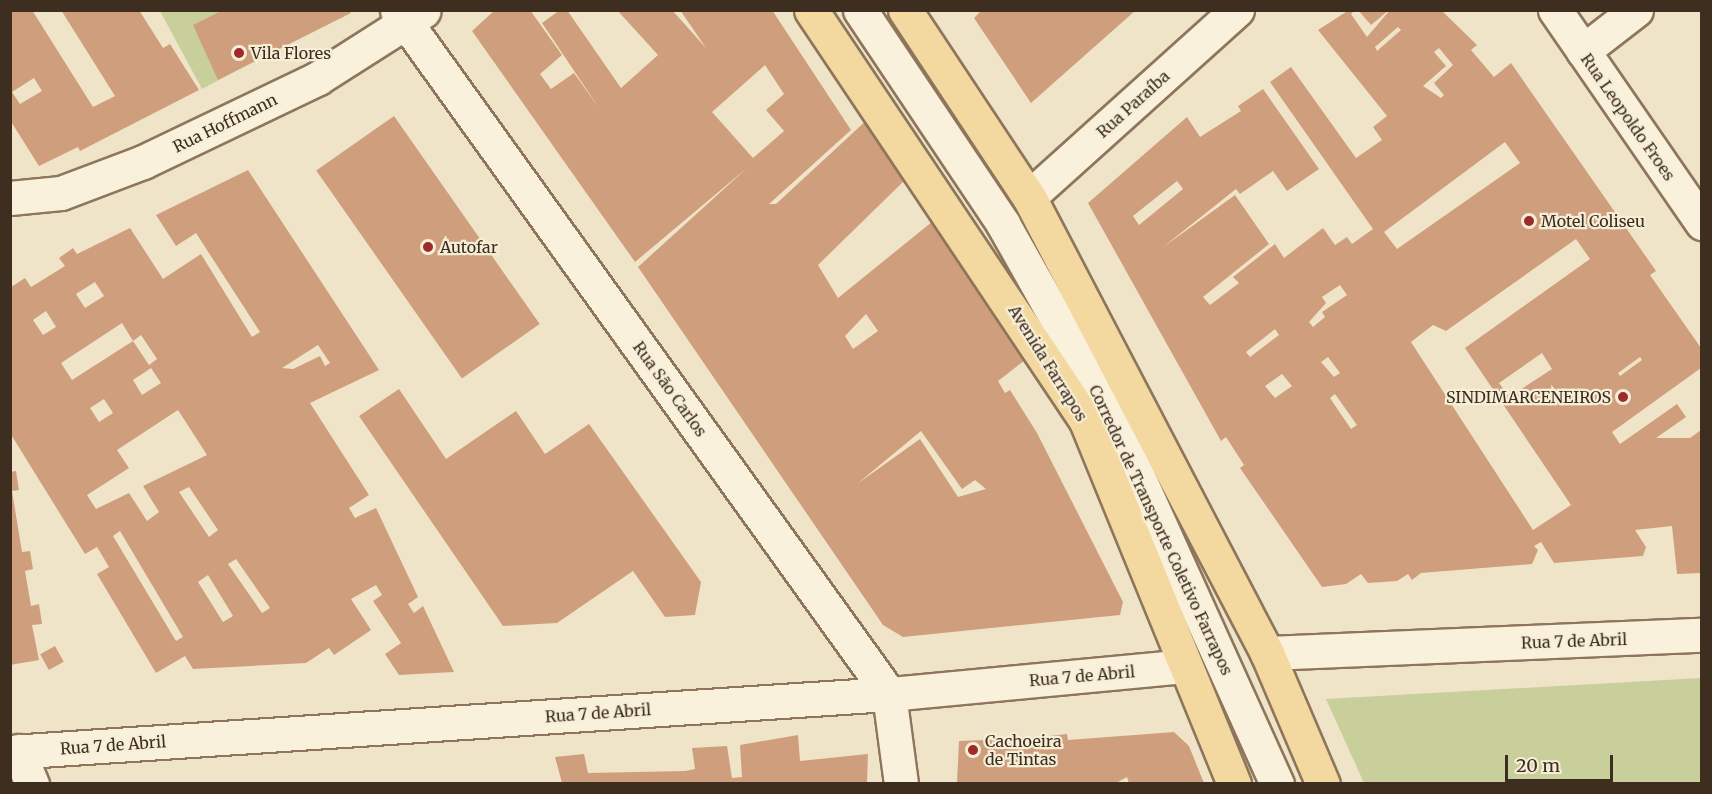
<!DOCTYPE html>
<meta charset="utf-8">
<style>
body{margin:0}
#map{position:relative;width:1712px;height:794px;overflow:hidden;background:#f0e4c8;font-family:Merriweather,serif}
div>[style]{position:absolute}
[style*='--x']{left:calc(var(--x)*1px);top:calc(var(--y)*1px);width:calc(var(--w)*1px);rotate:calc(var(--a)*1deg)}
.green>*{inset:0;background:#c9cf9b}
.building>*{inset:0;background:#cf9f7d;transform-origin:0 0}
.roads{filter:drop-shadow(2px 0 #8d765c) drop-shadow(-2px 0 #8d765c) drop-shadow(0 2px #8d765c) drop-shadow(0 -2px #8d765c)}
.minor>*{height:33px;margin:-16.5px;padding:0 16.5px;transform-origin:16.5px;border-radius:16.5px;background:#faf1dc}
.major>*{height:33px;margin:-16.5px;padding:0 16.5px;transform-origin:16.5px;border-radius:16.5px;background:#f3d9a0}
.dots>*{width:16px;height:16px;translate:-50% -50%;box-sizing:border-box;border:3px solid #f7eed8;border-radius:50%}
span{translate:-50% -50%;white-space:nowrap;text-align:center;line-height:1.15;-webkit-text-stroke:4.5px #f7eed8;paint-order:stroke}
.poi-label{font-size:16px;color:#3d2e20}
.left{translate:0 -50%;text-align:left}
.right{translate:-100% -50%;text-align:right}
.street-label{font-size:16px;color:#3d2e20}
.frame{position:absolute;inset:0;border:12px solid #3d2e20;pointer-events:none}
.scale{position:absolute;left:1505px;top:755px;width:108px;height:27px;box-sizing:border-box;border:3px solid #3d2e20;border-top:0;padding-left:8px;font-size:18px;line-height:21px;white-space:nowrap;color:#3d2e20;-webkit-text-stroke:4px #f7eed8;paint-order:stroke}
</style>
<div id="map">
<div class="green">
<i style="clip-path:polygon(350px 10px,202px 89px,160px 11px)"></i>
<i style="clip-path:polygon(1701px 678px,1701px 783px,1364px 783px,1326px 699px)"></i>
</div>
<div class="building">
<i style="clip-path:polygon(evenodd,10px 10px,32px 10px,93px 107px,115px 96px,61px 10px,139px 10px,163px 48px,170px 44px,199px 90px,80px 151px,78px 147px,39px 166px,10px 120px,10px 10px,34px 78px,42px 91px,20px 104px,12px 92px,34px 78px)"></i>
<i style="clip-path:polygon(223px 10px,349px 10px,351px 13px,218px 80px,193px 25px)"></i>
<i style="clip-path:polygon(evenodd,495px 10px,530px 10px,562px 55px,540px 74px,551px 89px,574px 73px,599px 108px,542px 23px,560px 10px,567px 10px,621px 88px,658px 55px,617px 10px,672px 10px,706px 48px,680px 10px,772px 10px,851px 130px,769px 204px,776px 204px,869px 118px,906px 179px,818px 265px,838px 298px,943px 213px,1033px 354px,998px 381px,1005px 393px,1010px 390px,1037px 433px,1123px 602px,1120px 615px,903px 637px,883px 625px,638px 267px,747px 168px,635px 262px,472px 31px,495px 10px,765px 65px,784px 94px,766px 110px,784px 131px,753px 158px,712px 112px,765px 65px,495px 10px,866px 314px,878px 331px,853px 349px,845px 336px,866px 314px,495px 10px,921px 431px,962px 489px,975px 480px,986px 489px,958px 497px,920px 439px,857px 484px,921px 431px)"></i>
<i style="clip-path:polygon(982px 10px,1136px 10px,1031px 103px,974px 18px)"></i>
<i style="clip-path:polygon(evenodd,1349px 10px,1355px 10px,1351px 14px,1367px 37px,1390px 10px,1441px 10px,1477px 45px,1471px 50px,1494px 77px,1511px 63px,1656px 271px,1650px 275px,1701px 348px,1701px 368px,1612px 432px,1620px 444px,1677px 404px,1686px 417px,1656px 438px,1690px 438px,1701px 430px,1701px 573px,1677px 574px,1672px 526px,1635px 530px,1646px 547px,1643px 556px,1554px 563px,1541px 542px,1534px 546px,1538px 550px,1532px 564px,1421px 573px,1412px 580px,1408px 574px,1397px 581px,1368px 583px,1361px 574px,1346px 584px,1322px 587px,1240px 468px,1244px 465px,1226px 437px,1221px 441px,1088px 203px,1187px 117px,1200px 137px,1241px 111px,1238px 106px,1263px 89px,1319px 169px,1287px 191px,1273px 171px,1240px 194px,1236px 189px,1162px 248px,1235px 195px,1269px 244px,1203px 297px,1210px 305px,1239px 283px,1233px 277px,1275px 244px,1284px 258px,1323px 228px,1335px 245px,1347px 237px,1352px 244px,1373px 229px,1270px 82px,1291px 67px,1356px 158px,1382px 140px,1373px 127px,1387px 116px,1318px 30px,1349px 10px,1398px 27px,1401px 30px,1377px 51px,1375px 47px,1398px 27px,1349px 10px,1439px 48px,1453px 65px,1434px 83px,1444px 95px,1441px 98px,1423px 86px,1446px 66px,1434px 52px,1439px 48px,1349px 10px,1505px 142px,1520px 163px,1397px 249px,1384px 232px,1505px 142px,1349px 10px,1177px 181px,1183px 189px,1139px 225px,1133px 216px,1177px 181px,1349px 10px,1576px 239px,1590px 259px,1465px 348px,1571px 505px,1533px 530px,1411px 342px,1433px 325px,1446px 331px,1576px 239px,1349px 10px,1340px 285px,1347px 295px,1322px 312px,1325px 317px,1313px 327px,1309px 322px,1326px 303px,1322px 297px,1340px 285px,1349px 10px,1275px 329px,1279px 335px,1250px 357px,1246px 352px,1275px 329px,1349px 10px,1542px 353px,1552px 369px,1509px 397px,1499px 383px,1542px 353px,1349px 10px,1328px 357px,1340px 373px,1334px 377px,1321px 362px,1328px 357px,1349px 10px,1640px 357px,1642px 360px,1620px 376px,1618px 373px,1640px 357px,1349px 10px,1282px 374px,1292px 386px,1275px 398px,1265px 386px,1282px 374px,1349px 10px,1335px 394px,1357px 425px,1351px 429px,1330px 398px,1335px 394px)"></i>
<i style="clip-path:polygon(1358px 10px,1389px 10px,1371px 25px)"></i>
<i style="left:394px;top:116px;width:254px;height:95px;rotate:55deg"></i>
<i style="clip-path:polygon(evenodd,248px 170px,379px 370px,310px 403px,369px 495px,349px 508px,355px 518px,376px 508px,418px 597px,408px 604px,414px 613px,423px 606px,454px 672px,399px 675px,385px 654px,401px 643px,373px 601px,382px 595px,376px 585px,351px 599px,371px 630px,334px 655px,329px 648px,306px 663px,193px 669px,185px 656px,156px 673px,97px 574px,109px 567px,97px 547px,85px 554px,10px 433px,11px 287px,25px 278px,31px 287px,65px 266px,59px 258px,73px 248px,77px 254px,130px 228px,163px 279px,201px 254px,252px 337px,260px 332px,196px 233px,176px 246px,156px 215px,248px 170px,95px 282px,104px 296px,85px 308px,76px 294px,95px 282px,248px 170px,46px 311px,56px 327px,43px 335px,33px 320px,46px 311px,248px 170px,122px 323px,133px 341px,141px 335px,157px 359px,149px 365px,133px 341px,72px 380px,61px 363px,122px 323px,248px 170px,318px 345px,330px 363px,325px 366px,320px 356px,293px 369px,282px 368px,318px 345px,248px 170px,151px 368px,161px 383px,142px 395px,133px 380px,151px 368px,248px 170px,104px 399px,113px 413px,99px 422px,90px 408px,104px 399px,248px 170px,178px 410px,207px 455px,143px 486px,159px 512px,147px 521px,129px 493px,96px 509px,87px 495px,129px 468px,117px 450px,178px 410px,248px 170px,189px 487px,218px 530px,209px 537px,179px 492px,189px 487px,248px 170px,120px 531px,183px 637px,176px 641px,113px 536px,120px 531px,248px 170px,236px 559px,270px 608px,262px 613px,228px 564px,236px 559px,248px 170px,208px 575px,233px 616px,223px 622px,198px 582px,208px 575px)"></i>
<i style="clip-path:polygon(399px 389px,446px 459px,516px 411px,545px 454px,589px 424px,701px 582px,695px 615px,665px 617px,633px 571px,557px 623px,503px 626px,359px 416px)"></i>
<i style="clip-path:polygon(16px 471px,19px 490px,12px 491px,22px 552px,30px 551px,33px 569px,25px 571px,31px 606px,39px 604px,42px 624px,32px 625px,39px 660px,10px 665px,10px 472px)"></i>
<i style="left:55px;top:646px;width:18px;height:17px;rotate:61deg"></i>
<i style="clip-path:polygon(1174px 732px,1189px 746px,1204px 783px,1129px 783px,1127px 777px,1116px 783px,957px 783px,959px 741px,1011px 739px,1012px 745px,1020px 745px,1021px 739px,1067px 734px,1068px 740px)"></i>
<i style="clip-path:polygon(798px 735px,800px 761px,868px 754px,867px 783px,562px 783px,555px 757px,584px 754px,588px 773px,685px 771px,695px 769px,692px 748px,727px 746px,732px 778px,742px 777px,740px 745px)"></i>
</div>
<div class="roads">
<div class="minor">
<i style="--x:397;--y:10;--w:843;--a:54.27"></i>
<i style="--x:889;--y:694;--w:91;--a:82.4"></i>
<i style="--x:860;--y:10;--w:257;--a:56.2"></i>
<i style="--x:1003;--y:224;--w:216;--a:60.6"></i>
<i style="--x:1109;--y:412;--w:408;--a:65.7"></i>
<i style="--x:1555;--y:10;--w:259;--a:55.4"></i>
<i style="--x:1583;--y:51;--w:67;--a:-37.7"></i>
<i style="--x:1029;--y:197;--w:280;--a:-42"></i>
<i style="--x:10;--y:198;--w:51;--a:-5.6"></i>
<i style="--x:61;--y:193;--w:88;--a:-20.7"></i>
<i style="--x:143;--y:162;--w:194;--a:-25.6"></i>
<i style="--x:318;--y:78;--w:125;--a:-32.5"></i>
<i style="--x:1267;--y:653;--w:435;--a:-2.4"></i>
<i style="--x:18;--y:751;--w:36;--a:67"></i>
<i style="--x:10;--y:752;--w:881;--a:-3.78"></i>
<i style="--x:889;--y:694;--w:296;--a:-5.4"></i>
</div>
<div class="major">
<i style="--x:811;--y:10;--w:495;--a:56.2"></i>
<i style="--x:1086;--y:421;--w:392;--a:67.8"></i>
<i style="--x:905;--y:10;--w:224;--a:56.5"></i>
<i style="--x:1029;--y:197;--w:514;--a:62.44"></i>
<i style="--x:1267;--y:653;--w:142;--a:66.9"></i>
</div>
</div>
<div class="dots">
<i style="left:239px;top:53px;background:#9e2a2b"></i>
<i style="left:1529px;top:221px;background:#9e2a2b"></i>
<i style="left:428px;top:247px;background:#9e2a2b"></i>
<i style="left:1623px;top:397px;background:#9e2a2b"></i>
<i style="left:973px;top:750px;background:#9e2a2b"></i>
</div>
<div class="poi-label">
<span class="left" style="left:251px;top:53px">Vila Flores</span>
<span class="left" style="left:1541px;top:221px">Motel Coliseu</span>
<span class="left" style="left:440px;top:247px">Autofar</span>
<span class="right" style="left:1611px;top:397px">SINDIMARCENEIROS</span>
<span class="left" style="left:985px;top:750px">Cachoeira<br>de Tintas</span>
</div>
<div class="street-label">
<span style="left:1133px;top:104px;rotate:-42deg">Rua Paraíba</span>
<span style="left:1628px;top:117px;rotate:55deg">Rua Leopoldo Froes</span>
<span style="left:225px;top:123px;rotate:-26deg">Rua Hoffmann</span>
<span style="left:1048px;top:363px;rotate:58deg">Avenida Farrapos</span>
<span style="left:670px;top:389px;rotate:54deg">Rua São Carlos</span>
<span style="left:1161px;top:530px;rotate:65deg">Corredor de Transporte Coletivo Farrapos</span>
<span style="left:1574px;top:641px;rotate:-2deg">Rua 7 de Abril</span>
<span style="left:1082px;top:676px;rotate:-5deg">Rua 7 de Abril</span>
<span style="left:598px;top:713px;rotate:-4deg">Rua 7 de Abril</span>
<span style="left:113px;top:745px;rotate:-4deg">Rua 7 de Abril</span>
</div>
<div class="frame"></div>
<div class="scale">20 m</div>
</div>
